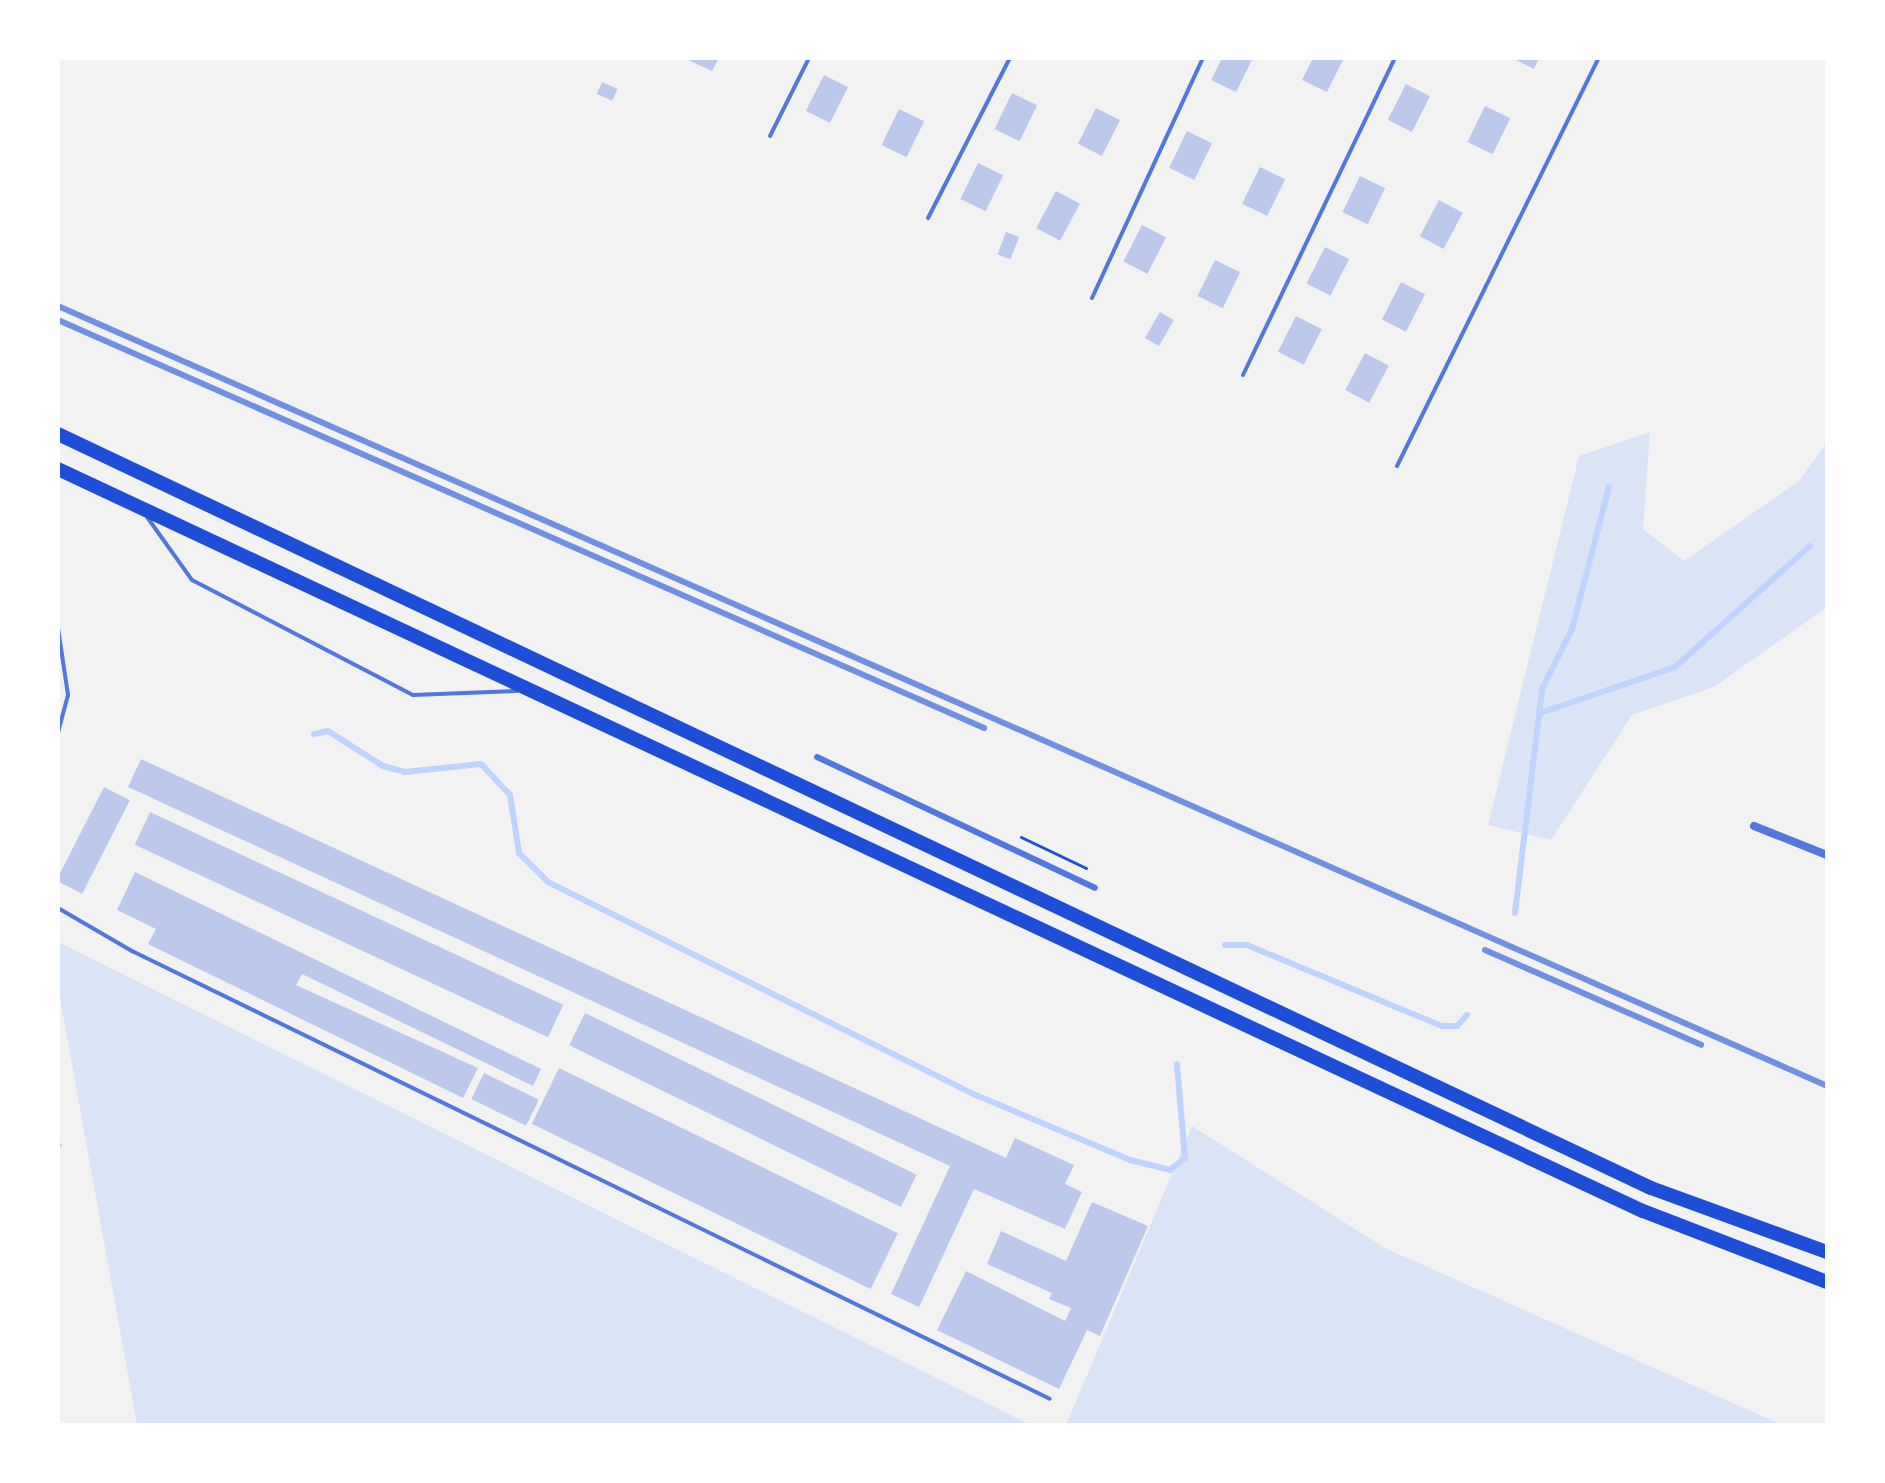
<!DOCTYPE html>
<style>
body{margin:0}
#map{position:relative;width:1885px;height:1483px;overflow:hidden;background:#f2f2f2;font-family:"Fira Sans Condensed",sans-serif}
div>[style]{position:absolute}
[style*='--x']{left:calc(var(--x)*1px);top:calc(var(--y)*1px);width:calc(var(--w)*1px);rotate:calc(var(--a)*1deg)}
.green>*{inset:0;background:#dbe4f7}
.stream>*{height:6px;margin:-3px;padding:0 3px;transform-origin:3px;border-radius:3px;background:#bfd3fe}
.building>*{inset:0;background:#bdc9ec;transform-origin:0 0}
.path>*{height:3px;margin:-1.5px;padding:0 1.5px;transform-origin:1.5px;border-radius:1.5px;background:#1d4ed8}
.service>*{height:4px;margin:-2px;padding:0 2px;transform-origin:2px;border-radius:2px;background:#5277de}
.pedestrian>*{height:6px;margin:-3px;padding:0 3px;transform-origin:3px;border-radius:3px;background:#5277de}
.minor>*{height:8px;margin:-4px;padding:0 4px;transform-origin:4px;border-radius:4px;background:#5277de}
.trunk>*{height:14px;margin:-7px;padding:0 7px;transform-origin:7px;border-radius:7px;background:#1d4ed8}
.rail>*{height:6px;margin:-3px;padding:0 3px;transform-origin:3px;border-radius:3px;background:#7290e2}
span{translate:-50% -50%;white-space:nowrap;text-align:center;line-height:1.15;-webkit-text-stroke:7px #fff;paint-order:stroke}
.frame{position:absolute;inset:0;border:60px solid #fff;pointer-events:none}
</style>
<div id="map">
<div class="green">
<i style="clip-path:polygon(1650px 432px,1643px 529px,1684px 561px,1799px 481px,1827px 442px,1827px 607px,1714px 687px,1632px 715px,1551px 840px,1488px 825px,1579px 456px)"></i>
<i style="clip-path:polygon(58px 942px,1031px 1425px,137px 1425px,59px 992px)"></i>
<i style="clip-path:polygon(1192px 1126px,1385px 1248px,1782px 1425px,1066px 1425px)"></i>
</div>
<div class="stream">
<i style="--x:1540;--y:713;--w:143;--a:-18.8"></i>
<i style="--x:1675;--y:667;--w:181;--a:-41.9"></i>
<i style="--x:314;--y:734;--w:14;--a:-12"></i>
<i style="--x:328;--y:731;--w:65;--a:32.5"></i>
<i style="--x:383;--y:766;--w:23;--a:15"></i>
<i style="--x:405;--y:772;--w:76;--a:-6"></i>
<i style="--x:481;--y:764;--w:42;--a:46.9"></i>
<i style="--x:510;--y:795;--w:59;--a:81.2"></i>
<i style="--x:519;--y:853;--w:41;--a:45"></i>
<i style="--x:548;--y:882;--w:480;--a:26.5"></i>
<i style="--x:978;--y:1096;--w:165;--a:22.8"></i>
<i style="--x:1130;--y:1160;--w:41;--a:14"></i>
<i style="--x:1170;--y:1170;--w:19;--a:-39"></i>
<i style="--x:1185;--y:1158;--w:94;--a:-94.9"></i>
<i style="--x:1515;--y:913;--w:226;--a:-83.1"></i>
<i style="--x:1542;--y:689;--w:67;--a:-63.4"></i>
<i style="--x:1572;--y:629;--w:147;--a:-75.4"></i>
<i style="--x:1225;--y:945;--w:22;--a:0"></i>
<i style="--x:1247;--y:945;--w:211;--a:22.6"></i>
<i style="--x:1442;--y:1026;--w:15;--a:0"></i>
<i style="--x:1457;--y:1026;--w:15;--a:-48"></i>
<i style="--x:58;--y:1146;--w:1;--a:-45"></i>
</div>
<div class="building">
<i style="clip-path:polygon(684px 58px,719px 58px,712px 71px)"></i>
<i style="clip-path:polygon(1222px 58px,1253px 58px,1236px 92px,1211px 80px)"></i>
<i style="clip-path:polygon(1313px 58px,1344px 58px,1327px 92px,1302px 80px)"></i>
<i style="clip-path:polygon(1512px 58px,1539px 58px,1534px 69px)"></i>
<i style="left:824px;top:75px;width:27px;height:40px;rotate:27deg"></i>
<i style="left:602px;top:82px;width:17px;height:13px;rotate:24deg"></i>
<i style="left:1406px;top:84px;width:27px;height:40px;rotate:27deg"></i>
<i style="left:1012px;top:93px;width:28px;height:40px;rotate:26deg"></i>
<i style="left:1485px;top:106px;width:28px;height:40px;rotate:26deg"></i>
<i style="left:1096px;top:108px;width:27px;height:40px;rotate:27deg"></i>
<i style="left:899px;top:109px;width:28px;height:40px;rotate:26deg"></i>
<i style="left:1187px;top:131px;width:28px;height:41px;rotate:26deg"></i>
<i style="left:978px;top:163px;width:28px;height:40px;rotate:26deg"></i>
<i style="left:1260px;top:167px;width:28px;height:41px;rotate:26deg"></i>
<i style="left:1360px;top:176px;width:28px;height:40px;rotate:26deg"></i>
<i style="left:1056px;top:191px;width:27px;height:42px;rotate:28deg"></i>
<i style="left:1439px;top:200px;width:27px;height:41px;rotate:28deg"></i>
<i style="left:1142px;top:225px;width:27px;height:41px;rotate:27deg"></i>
<i style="left:1006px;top:232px;width:14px;height:24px;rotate:21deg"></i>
<i style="left:1325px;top:247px;width:27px;height:41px;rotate:27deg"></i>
<i style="left:1215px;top:260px;width:28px;height:40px;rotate:26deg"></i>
<i style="left:1401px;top:282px;width:27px;height:42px;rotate:27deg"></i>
<i style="left:1160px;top:312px;width:16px;height:30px;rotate:30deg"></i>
<i style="left:1296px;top:316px;width:29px;height:40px;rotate:27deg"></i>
<i style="left:1365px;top:353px;width:27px;height:42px;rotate:28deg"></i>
<i style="clip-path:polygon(141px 759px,1006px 1158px,1015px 1138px,1074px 1165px,1065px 1184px,1082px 1192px,1065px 1229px,974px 1189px,919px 1307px,891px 1294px,950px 1166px,128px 787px)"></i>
<i style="left:104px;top:787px;width:29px;height:105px;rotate:27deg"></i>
<i style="left:150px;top:812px;width:456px;height:36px;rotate:25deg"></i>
<i style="clip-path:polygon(135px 872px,541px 1069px,533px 1086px,302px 974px,296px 985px,478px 1068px,463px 1098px,148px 944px,156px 929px,117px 910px)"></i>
<i style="left:585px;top:1013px;width:369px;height:36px;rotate:26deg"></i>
<i style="left:559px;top:1068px;width:377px;height:62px;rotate:26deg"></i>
<i style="left:484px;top:1073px;width:61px;height:29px;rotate:26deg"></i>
<i style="clip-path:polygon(1092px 1202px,1148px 1226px,1100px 1336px,1087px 1330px,1059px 1389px,937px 1330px,966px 1271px,1065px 1321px,1071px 1308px,1049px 1299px,1052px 1293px,987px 1264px,1001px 1231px,1066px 1261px)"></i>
</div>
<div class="path">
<i style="--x:1021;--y:837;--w:72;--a:25.5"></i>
</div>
<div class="service">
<i style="--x:770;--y:136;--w:87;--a:-63.4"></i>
<i style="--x:928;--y:218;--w:180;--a:-62.9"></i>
<i style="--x:1092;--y:298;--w:264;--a:-65.2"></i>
<i style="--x:1243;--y:375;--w:352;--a:-64.4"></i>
<i style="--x:1397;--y:466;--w:455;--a:-63.7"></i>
<i style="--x:147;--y:517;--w:77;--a:54.5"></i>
<i style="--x:192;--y:580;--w:249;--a:27.5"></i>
<i style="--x:413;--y:695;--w:104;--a:-2.2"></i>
<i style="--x:58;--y:628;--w:68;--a:81.5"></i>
<i style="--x:68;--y:695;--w:38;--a:105"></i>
<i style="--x:58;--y:908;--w:86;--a:30.2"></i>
<i style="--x:132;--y:951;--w:1021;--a:26.01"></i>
</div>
<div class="pedestrian">
<i style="--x:817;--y:757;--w:307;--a:25.2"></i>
</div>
<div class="minor">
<i style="--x:1754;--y:826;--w:79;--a:21.7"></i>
</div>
<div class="trunk">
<i style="--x:58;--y:434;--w:1762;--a:25.33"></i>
<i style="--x:1651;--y:1188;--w:187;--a:20"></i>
<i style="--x:58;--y:469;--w:1750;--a:25.09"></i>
<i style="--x:1643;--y:1211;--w:197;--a:21.1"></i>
</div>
<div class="rail">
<i style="--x:58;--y:306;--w:1933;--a:23.79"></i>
<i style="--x:58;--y:320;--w:1012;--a:23.78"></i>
<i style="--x:1485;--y:950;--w:236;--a:23.7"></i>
</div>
<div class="frame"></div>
</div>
